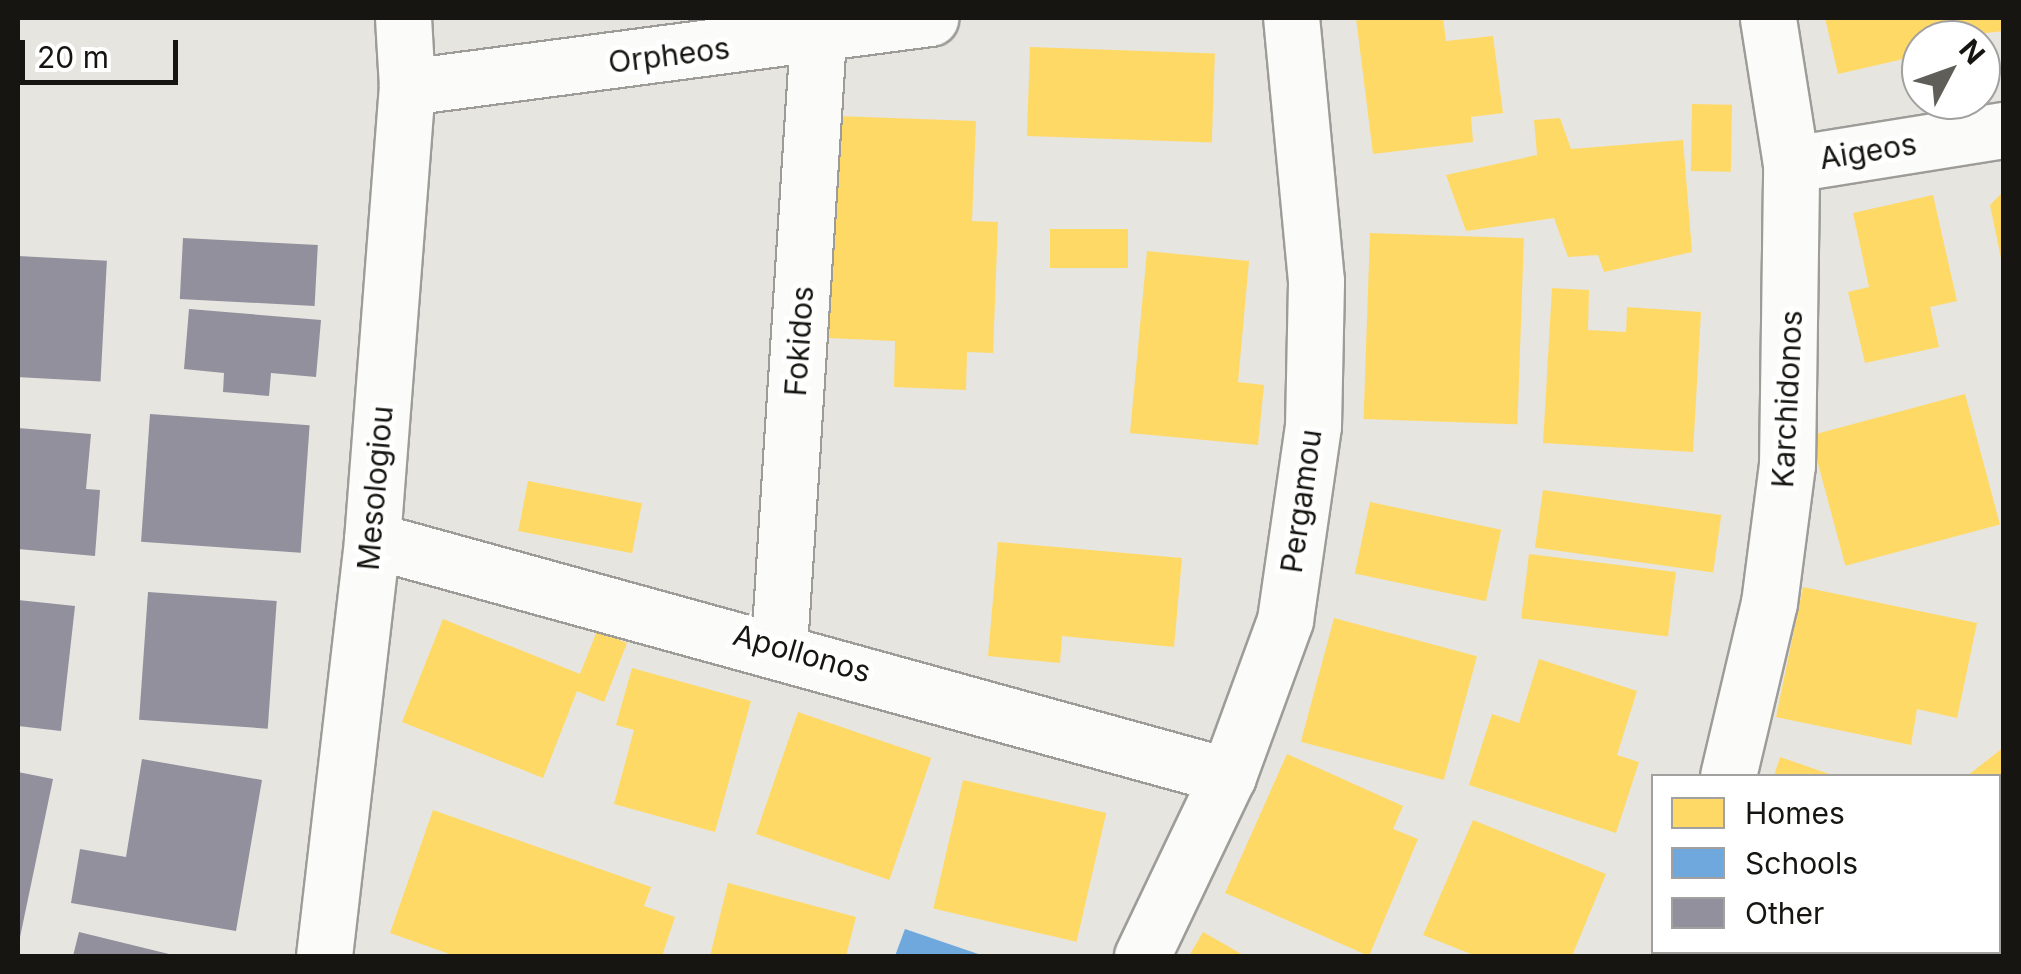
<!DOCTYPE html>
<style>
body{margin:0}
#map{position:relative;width:2021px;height:974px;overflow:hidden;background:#e6e5e0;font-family:Inter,sans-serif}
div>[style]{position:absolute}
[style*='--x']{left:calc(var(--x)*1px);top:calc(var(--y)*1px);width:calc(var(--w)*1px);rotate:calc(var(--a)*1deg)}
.homes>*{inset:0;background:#ffd966;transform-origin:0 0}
.schools>*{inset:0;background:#6fa8dc}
.building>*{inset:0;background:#92909d;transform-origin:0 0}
.roads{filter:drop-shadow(2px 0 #9d9c98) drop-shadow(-2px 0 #9d9c98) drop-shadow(0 2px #9d9c98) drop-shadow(0 -2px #9d9c98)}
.minor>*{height:55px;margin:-27.5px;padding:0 27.5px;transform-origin:27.5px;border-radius:27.5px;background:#fbfbfa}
span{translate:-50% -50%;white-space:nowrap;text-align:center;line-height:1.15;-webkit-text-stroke:10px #fff;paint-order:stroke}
.street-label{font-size:30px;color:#161511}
.frame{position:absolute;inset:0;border:20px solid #161511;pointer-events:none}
.legend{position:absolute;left:1651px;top:774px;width:350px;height:180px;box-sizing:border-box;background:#fff;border:2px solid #a2a1a0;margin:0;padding:12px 18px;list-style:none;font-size:30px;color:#161511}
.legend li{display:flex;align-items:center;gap:20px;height:50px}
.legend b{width:50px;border:2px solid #a2a1a0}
.north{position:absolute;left:1901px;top:20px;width:100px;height:100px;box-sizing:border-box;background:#fff;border:2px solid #a2a1a0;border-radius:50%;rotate:49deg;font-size:28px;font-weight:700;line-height:40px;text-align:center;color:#161511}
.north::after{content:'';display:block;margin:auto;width:35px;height:45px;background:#5f5e59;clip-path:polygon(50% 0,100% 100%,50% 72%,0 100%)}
.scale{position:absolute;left:20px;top:40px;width:158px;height:45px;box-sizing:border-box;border:5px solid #161511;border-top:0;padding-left:12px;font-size:30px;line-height:35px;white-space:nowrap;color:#161511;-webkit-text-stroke:8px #fff;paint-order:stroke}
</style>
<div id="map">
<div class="homes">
<i style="clip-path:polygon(1356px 18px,1443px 18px,1446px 41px,1493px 36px,1503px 113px,1471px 117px,1473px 142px,1373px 154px)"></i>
<i style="clip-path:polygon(1825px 18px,2004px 18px,2004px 31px,1921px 40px,1921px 55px,1838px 74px)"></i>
<i style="left:1030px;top:47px;width:185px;height:89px;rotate:2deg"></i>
<i style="left:1692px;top:104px;width:40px;height:67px;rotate:1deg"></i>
<i style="clip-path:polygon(836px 116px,976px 121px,972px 221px,998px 222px,993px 353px,967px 352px,966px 390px,894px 387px,895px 341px,828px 338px)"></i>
<i style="clip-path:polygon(1560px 118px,1571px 149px,1683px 140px,1692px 252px,1604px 272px,1598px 255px,1568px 257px,1554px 218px,1466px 231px,1446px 175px,1537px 155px,1534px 120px)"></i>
<i style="clip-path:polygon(2004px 191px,2004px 262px,2002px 263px,1990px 205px)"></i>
<i style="clip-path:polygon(1933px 195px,1957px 301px,1930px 307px,1939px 347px,1865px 363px,1848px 292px,1869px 287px,1853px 213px)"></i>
<i style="left:1050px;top:229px;width:78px;height:39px"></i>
<i style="left:1370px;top:233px;width:154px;height:186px;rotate:2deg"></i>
<i style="clip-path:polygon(1147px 251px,1249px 261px,1238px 382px,1264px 385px,1258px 445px,1130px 433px)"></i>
<i style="clip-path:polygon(1552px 288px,1589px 290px,1588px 330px,1626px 332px,1627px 307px,1701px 312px,1693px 452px,1543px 443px)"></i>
<i style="left:1965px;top:394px;width:135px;height:160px;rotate:75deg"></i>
<i style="left:528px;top:481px;width:116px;height:51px;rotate:11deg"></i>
<i style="left:1543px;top:490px;width:180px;height:58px;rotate:8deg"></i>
<i style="left:1370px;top:502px;width:134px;height:73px;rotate:12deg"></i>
<i style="clip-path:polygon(998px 542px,1182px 558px,1174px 647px,1062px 636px,1060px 663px,988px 656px)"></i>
<i style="left:1529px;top:554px;width:148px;height:65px;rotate:7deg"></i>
<i style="clip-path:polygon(1803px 587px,1977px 623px,1957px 718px,1917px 709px,1911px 745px,1776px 717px)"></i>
<i style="left:1334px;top:618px;width:148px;height:128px;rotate:15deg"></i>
<i style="clip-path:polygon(443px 619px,580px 674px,597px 631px,627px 643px,604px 702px,577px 691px,543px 778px,402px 722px)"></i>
<i style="clip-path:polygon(1539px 659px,1637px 691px,1617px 755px,1639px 762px,1616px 833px,1469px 785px,1492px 714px,1519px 723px)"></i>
<i style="clip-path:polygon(632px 668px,751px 701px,715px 832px,614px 804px,634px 730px,616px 725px)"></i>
<i style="left:798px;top:712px;width:141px;height:129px;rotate:19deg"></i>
<i style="clip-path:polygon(2004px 747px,2004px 832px,1998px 776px,1967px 776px)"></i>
<i style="clip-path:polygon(1287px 754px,1403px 806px,1393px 829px,1418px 839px,1369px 956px,1225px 893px)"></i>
<i style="clip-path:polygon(1780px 757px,1835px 776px,1774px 776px)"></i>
<i style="left:963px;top:780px;width:147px;height:132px;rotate:13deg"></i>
<i style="clip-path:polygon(433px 810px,651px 887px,644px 906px,675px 917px,662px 956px,455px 956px,390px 933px)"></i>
<i style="clip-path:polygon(1473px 820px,1606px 874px,1572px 956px,1476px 956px,1423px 935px)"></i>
<i style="clip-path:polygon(728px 883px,856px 917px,846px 956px,710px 956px)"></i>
<i style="clip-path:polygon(1203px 932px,1245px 956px,1189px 956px)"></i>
<i style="clip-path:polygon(1863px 952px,1971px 952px,1966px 956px)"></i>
</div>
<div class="schools">
<i style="clip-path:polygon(905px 929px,984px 956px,895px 956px)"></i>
</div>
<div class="building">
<i style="left:183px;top:238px;width:135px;height:61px;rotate:3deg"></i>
<i style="left:18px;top:256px;width:89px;height:121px;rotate:3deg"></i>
<i style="clip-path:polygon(189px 309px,321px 320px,316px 377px,271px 373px,269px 396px,223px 392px,224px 373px,184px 369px)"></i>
<i style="left:150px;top:414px;width:160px;height:128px;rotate:4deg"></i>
<i style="clip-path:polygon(18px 428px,91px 434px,86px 489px,100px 490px,95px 556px,18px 549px)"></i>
<i style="left:148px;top:592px;width:129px;height:128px;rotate:4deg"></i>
<i style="clip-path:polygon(18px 600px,75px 606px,61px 731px,18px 726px)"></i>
<i style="clip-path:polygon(142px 759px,262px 780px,236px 931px,71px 903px,80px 849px,126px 857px)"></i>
<i style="clip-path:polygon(18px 772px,53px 779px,19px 942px,18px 942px)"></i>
<i style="clip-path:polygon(79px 932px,173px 955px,173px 956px,73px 956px)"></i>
</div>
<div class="roads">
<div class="minor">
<i style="--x:407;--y:87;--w:528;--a:-7.52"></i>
<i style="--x:1791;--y:164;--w:216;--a:-9.1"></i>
<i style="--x:372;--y:540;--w:888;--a:15.41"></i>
<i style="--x:779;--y:646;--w:610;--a:-86.34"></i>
<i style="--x:1728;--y:776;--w:178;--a:-76.7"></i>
<i style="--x:1769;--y:603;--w:139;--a:-82.6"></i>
<i style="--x:1787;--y:465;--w:301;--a:-89.2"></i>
<i style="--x:1791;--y:164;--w:148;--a:-99"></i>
<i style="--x:1705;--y:952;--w:9;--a:27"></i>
<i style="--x:324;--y:956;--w:419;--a:-83.4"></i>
<i style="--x:372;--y:540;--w:454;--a:-85.6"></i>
<i style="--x:407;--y:87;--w:69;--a:-93.3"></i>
<i style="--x:1142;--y:956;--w:199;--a:-64.5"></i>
<i style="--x:1228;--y:776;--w:166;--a:-69.9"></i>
<i style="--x:1285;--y:620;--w:196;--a:-81.8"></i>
<i style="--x:1313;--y:426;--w:145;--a:-88.8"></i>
<i style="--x:1316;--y:281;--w:264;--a:-95.4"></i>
</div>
</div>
<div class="street-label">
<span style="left:669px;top:55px;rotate:-7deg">Orpheos</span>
<span style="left:1868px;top:151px;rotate:-9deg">Aigeos</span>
<span style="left:799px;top:341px;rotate:-86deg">Fokidos</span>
<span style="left:1787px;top:399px;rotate:-87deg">Karchidonos</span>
<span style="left:375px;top:488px;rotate:-85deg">Mesologiou</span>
<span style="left:1301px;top:501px;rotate:-82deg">Pergamou</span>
<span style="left:802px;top:653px;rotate:16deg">Apollonos</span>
</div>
<div class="frame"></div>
<ul class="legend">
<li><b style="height:28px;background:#ffd966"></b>Homes</li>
<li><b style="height:28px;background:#6fa8dc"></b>Schools</li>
<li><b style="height:28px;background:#92909d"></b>Other</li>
</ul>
<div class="north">N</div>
<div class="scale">20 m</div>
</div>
